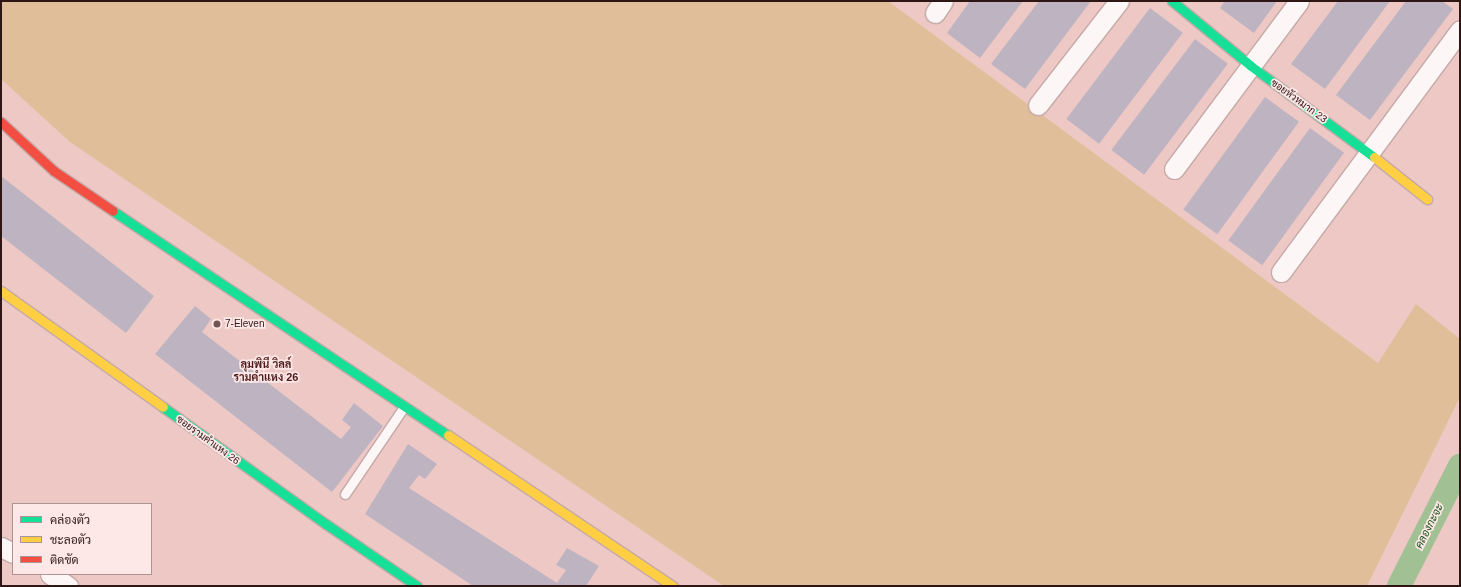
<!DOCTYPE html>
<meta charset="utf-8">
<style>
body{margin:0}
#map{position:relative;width:1461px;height:587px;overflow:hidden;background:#edc8c5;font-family:Arial,Sarabun,sans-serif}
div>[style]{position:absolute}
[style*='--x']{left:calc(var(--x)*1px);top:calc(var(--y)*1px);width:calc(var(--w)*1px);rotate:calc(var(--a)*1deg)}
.green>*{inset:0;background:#e1be9a}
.canal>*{height:24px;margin:-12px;padding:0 12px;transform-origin:12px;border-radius:12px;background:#a1c093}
.building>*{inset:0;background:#beb4c1;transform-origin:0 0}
.roads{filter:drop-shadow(1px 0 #c5a9a7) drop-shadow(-1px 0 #c5a9a7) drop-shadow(0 1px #c5a9a7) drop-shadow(0 -1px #c5a9a7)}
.lane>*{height:9px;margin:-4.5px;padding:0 4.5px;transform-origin:4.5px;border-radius:4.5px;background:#fcf7f6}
.street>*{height:19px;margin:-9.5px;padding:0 9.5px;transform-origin:9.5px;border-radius:9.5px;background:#fcf7f6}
.fast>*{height:9px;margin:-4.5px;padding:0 4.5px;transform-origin:4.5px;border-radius:4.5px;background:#16e098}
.slow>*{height:9px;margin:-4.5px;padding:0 4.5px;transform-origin:4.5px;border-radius:4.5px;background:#ffcf43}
.jam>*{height:9px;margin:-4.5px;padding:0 4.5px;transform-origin:4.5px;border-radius:4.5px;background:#f24e42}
.dots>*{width:11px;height:11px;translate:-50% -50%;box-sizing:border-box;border:2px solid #fee8e7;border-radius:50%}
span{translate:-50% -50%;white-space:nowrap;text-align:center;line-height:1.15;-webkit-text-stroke:3.5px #fee8e7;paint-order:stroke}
.street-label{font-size:10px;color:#2e1615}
.poi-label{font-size:10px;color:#2e1615}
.left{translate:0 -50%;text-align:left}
.neighbourhood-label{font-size:11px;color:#4d1919;font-weight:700}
.water-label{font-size:11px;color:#165517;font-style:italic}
.frame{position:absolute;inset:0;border:2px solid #2e1615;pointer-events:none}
.legend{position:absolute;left:12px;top:503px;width:140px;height:72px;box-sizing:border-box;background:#fee8e7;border:1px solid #ab9493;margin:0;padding:5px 7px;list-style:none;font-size:12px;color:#2e1615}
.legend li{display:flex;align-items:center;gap:8px;height:20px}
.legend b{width:20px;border:1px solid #ab9493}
</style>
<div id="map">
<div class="green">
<i style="clip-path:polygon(1px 1px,888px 1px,1378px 363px,1416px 304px,1460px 339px,1460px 397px,1367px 586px,724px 586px,70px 142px,1px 79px)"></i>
</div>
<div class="canal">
<i style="--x:1399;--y:586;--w:135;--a:-63.1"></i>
</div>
<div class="building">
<i style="clip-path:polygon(970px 1px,1023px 1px,980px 58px,947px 33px)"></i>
<i style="clip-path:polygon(1039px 1px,1091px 1px,1025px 89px,991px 64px)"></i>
<i style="clip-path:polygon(1225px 1px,1277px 1px,1254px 33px,1220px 8px)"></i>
<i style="clip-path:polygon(1338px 1px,1390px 1px,1325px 89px,1291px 64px)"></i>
<i style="clip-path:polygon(1406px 1px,1442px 1px,1453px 9px,1370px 120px,1336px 95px)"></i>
<i style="left:1150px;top:8px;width:41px;height:139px;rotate:37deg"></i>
<i style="left:1195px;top:39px;width:41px;height:139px;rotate:37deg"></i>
<i style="left:1265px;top:97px;width:42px;height:139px;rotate:36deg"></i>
<i style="left:1310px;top:128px;width:42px;height:139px;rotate:36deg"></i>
<i style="clip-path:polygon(1px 176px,154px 296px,126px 333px,1px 236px)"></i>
<i style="clip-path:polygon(195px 306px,211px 319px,202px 332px,341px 439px,351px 427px,342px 420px,354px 403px,383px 426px,332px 492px,155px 354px)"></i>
<i style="clip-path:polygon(408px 444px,437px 464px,425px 479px,419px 475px,409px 488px,557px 583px,566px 570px,556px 565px,567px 548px,599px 566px,586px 586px,473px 586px,365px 514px)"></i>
</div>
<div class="roads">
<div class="lane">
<i style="--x:345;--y:494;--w:105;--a:-55.9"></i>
</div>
<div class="street">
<i style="--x:935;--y:13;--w:14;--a:-56"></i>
<i style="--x:1038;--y:105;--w:132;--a:-52.1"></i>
<i style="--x:1174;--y:169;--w:209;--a:-53.3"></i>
<i style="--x:1281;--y:272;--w:301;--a:-53.5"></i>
<i style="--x:1;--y:547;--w:13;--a:27"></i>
<i style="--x:50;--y:574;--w:22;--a:34"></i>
</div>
<div class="fast">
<i style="--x:1172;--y:1;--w:102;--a:39.4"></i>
<i style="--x:1251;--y:66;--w:153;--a:36.5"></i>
<i style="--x:113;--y:211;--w:403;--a:33.8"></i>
<i style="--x:163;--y:407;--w:201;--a:35.7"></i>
<i style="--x:326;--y:524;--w:110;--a:34.3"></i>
</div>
<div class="slow">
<i style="--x:1374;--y:157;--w:68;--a:38.4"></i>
<i style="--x:1;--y:291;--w:199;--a:35.6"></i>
<i style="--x:448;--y:435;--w:271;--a:33.9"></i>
</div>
<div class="jam">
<i style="--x:1;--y:122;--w:72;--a:42.8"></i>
<i style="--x:54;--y:171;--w:71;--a:34.1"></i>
</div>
</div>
<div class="dots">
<i style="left:217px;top:324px;background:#715453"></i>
</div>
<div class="street-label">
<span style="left:1299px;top:101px;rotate:36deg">ซอยหัวหมาก 23</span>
<span style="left:208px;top:440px;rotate:36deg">ซอยรามคำแหง 26</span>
</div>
<div class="poi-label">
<span class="left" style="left:225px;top:324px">7-Eleven</span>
</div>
<div class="neighbourhood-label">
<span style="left:266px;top:371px">ลุมพินี วิลล์<br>รามคำแหง 26</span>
</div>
<div class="water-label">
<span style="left:1429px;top:526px;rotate:-63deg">คลองกะจะ</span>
</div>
<div class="frame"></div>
<ul class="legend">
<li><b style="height:5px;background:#16e098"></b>คล่องตัว</li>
<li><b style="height:5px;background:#ffcf43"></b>ชะลอตัว</li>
<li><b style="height:5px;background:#f24e42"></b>ติดขัด</li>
</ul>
</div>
